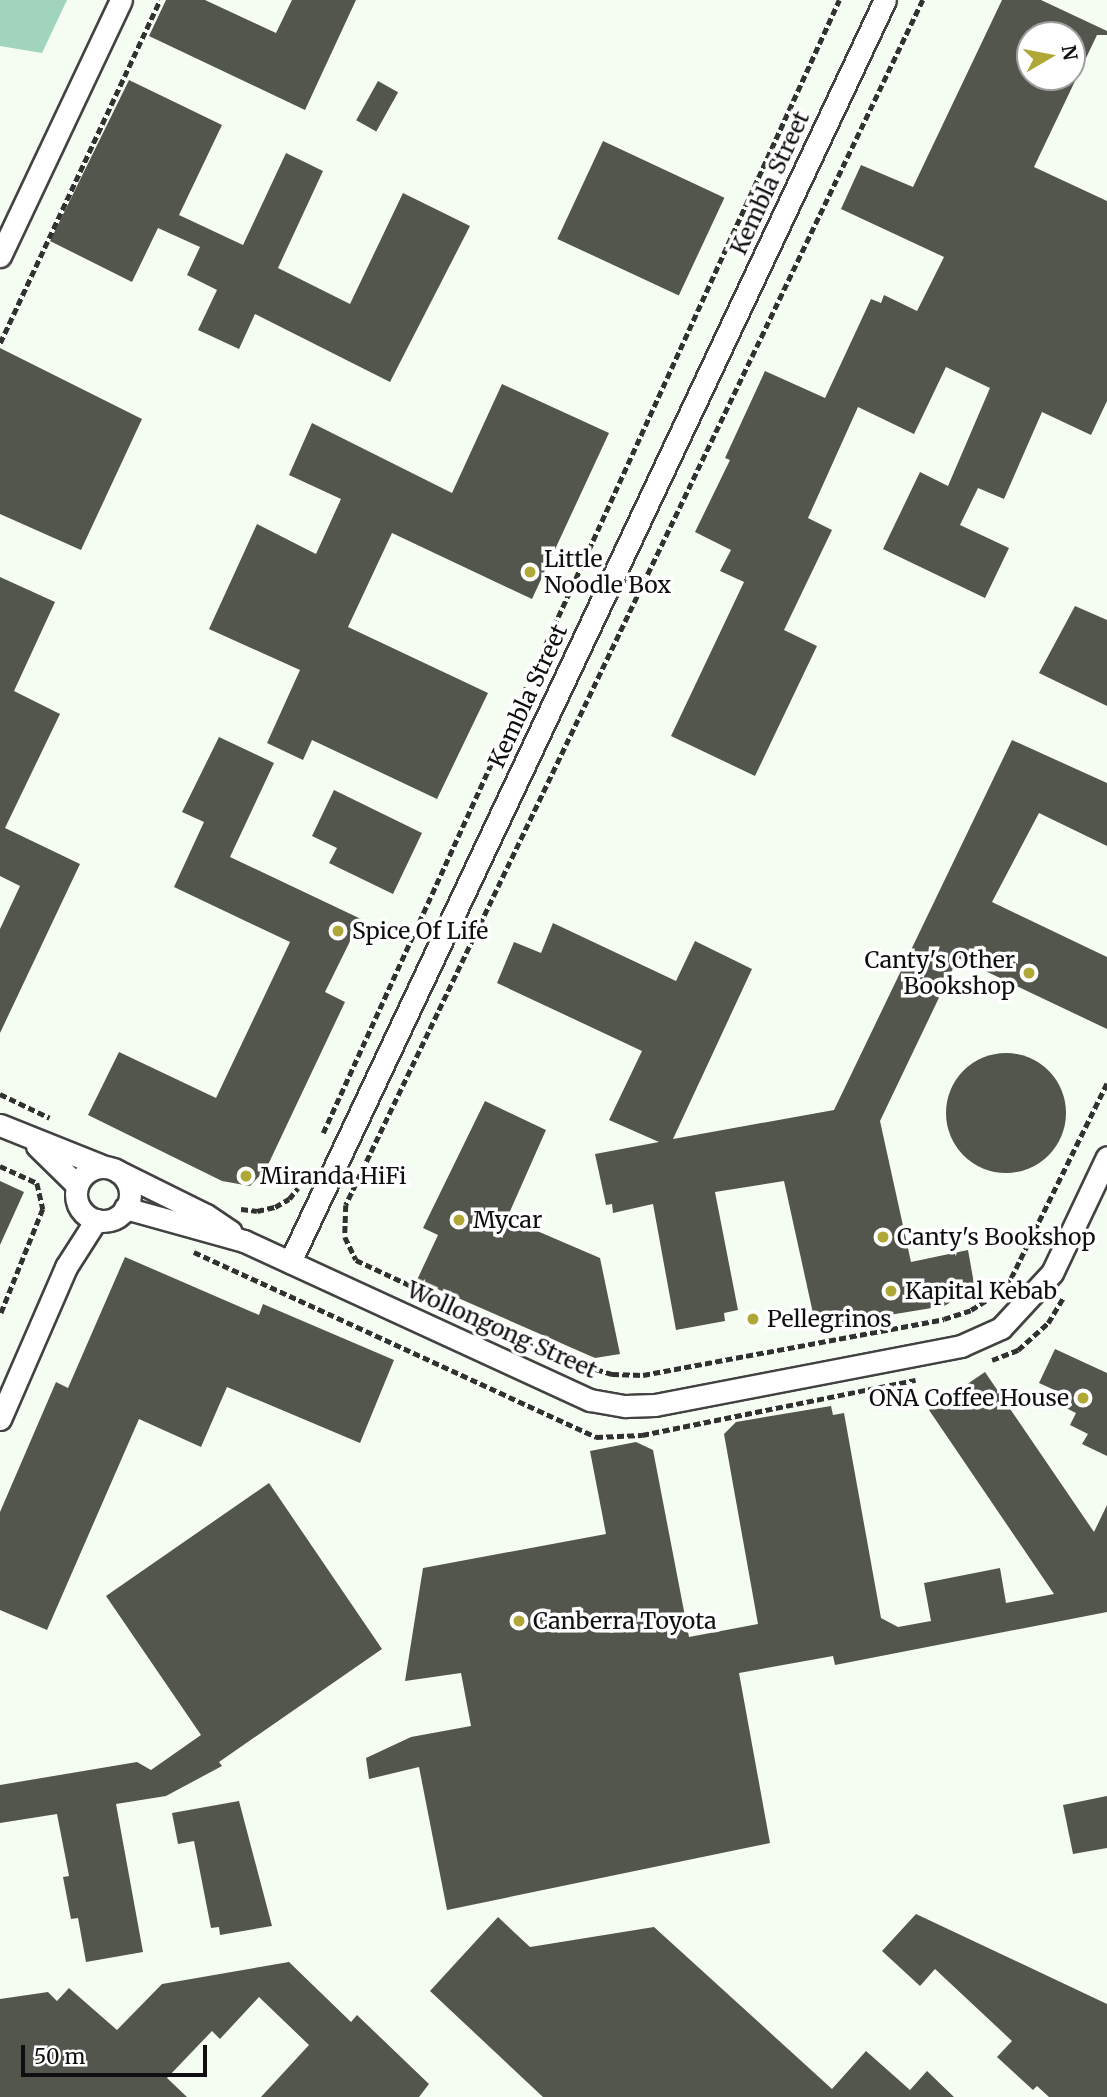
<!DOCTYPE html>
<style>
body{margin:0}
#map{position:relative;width:1107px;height:2097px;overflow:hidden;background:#f5fdf2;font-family:Merriweather,serif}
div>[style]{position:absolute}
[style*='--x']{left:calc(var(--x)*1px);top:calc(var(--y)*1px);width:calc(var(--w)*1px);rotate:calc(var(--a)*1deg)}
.forest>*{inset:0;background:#a0d4bc}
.building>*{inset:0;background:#53564c;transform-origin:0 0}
.round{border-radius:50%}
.path>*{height:4.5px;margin-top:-2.25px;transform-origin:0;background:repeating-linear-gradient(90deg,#313131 0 7px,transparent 0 10.5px)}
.roads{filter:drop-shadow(2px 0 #424242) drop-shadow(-2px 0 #424242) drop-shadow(0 2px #424242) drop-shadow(0 -2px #424242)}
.minor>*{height:21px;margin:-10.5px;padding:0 10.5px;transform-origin:10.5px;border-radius:10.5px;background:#fff}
.minor>.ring{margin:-10.5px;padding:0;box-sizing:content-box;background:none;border:21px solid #fff;border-radius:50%}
.dots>*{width:19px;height:19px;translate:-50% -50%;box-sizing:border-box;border:4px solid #fff;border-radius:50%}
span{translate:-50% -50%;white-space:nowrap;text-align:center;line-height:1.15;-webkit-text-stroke:7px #fff;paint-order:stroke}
.street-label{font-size:23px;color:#0f0f0f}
.poi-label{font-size:23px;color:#0f0f0f}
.left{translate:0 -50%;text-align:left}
.right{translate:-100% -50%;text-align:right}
.north{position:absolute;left:1016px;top:21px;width:70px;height:70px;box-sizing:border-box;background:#fff;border:2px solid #9f9f9f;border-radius:50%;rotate:80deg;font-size:19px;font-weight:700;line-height:28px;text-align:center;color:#0f0f0f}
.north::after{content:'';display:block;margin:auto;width:24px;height:32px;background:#afa836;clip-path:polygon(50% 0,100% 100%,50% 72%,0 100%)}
.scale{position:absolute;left:21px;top:2045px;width:186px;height:32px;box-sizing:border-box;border:4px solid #0f0f0f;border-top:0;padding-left:9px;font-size:21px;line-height:24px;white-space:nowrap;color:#0f0f0f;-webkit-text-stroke:5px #fff;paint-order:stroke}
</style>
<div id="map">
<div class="forest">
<i style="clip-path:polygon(0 0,67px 0,42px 53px,0 46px)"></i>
</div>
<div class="building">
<i style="clip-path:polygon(166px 0,205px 0,276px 33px,292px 0,356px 0,305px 110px,149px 36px)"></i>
<i style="clip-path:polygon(evenodd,1002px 0,1041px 0,1107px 31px,1107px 35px,1097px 35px,1034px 167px,1107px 201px,1107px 401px,1091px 435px,1042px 412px,1004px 499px,978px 488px,960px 525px,1009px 548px,985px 598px,883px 549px,920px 472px,948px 486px,990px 388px,946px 367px,914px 434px,858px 407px,808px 518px,832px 530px,784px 630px,817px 646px,755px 776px,671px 736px,744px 582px,720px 571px,731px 550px,695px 532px,730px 460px,725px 458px,765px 371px,825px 398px,871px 299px,881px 303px,884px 295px,917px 311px,944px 257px,841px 209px,861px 165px,913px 187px,1002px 0,1030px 35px,1072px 35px,1072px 77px,1030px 77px,1030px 35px)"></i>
<i style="clip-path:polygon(129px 80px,222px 125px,179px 215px,243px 245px,286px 153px,323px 171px,278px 268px,350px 304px,403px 193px,470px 226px,390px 382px,255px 314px,239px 349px,198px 330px,217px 290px,187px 275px,200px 247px,158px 228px,132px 282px,50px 241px)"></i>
<i style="left:378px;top:81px;width:23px;height:45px;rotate:29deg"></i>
<i style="left:603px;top:141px;width:134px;height:108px;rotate:25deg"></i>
<i style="clip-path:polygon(0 348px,142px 419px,81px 550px,0 514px)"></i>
<i style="clip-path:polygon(502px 384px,609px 433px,532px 599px,392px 533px,348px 627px,488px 693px,437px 799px,312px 740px,303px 760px,267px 743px,300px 670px,209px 629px,257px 524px,316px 554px,341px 499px,289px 475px,312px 423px,452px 493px)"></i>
<i style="clip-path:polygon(0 577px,55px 602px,14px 691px,60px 714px,5px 828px,80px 864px,0 1033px,0 929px,20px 886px,0 876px)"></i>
<i style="clip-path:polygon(1075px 606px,1107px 620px,1107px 706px,1039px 673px)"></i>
<i style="clip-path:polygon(219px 737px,274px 763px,230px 857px,361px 919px,325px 992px,345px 1002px,266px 1169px,250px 1186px,222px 1181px,88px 1115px,119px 1052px,216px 1098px,290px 942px,174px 887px,204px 822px,182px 812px)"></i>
<i style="clip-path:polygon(1012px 740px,1107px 783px,1107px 846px,1039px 813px,992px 902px,1107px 957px,1107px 1029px,958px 958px,880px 1121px,911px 1262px,968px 1250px,975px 1289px,944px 1306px,816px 1327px,784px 1181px,715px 1192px,738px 1310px,724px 1313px,725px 1321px,676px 1330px,653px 1204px,613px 1213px,612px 1204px,606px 1205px,595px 1154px,659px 1142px,609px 1120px,642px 1051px,497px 983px,514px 942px,541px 953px,553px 923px,676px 981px,695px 941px,752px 969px,673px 1139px,834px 1110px)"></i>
<i style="clip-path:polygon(334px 790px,422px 833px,393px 894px,329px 863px,337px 848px,312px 836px)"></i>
<i class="round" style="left:946px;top:1053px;width:120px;height:120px"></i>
<i style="clip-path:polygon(485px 1101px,546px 1130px,507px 1218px,600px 1258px,620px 1354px,595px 1358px,417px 1280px,438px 1235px,423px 1228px)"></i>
<i style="clip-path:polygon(0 1181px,24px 1192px,0 1245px)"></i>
<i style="clip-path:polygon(125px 1257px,259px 1315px,263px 1304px,394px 1360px,360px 1443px,227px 1387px,201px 1447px,139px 1419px,47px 1630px,0 1610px,0 1512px,56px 1382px,68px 1388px)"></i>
<i style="clip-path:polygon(1055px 1349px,1107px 1373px,1107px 1456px,1082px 1444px,1088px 1434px,1070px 1425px,1076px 1413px,1056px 1403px,1061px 1393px,1039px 1383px)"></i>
<i style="clip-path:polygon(985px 1372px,1094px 1532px,1107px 1505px,1107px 1612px,835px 1665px,833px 1656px,739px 1673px,770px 1843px,447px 1910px,419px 1767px,369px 1779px,366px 1758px,411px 1737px,471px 1726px,461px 1673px,405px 1681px,423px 1568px,606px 1534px,590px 1451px,636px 1442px,653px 1450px,689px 1637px,758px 1624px,724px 1434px,736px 1422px,831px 1406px,833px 1415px,844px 1413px,881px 1618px,898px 1627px,931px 1621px,924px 1583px,1000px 1568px,1006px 1603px,1054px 1594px,929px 1410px)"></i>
<i style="clip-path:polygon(269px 1483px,382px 1649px,219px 1762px,222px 1766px,166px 1796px,116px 1804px,143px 1952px,86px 1962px,78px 1918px,71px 1919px,63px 1877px,69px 1876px,57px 1814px,0 1823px,0 1785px,137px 1762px,151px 1770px,201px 1735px,106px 1596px)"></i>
<i style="clip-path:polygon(1107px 1796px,1107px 1848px,1073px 1854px,1063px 1805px)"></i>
<i style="clip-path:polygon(239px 1801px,272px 1926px,220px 1935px,219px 1927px,211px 1928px,194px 1841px,178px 1844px,172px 1813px)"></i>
<i style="clip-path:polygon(916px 1914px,1107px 2004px,1107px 2097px,1049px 2097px,1037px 2086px,1033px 2090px,997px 2057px,1012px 2041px,935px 1969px,920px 1986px,882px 1951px)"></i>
<i style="clip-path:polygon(498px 1917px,530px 1947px,654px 1927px,832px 2089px,866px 2051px,910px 2090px,927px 2071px,954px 2097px,543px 2097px,430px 1991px)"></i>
<i style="clip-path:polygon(289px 1962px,351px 2022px,357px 2015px,429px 2084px,419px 2097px,261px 2097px,309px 2045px,259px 1997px,220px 2039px,212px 2031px,167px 2078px,187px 2097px,0 2097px,0 1999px,48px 1992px,57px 2001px,69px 1988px,117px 2030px,162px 1984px)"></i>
</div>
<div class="path">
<i style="--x:923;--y:0;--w:1336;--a:115.59"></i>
<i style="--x:346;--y:1205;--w:32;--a:92"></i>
<i style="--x:345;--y:1237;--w:25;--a:64"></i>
<i style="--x:356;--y:1260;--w:243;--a:25.1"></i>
<i style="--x:576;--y:1363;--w:38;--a:17"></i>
<i style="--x:612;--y:1374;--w:31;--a:2"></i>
<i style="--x:643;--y:1375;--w:306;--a:-10.5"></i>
<i style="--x:944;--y:1319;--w:28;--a:-18"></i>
<i style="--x:971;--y:1310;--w:32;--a:-32"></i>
<i style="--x:998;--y:1293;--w:20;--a:-49"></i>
<i style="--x:1011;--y:1278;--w:217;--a:-63.8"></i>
<i style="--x:0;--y:343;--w:378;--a:-65"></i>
<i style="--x:0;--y:1094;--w:55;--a:25.6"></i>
<i style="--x:323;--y:1133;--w:1245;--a:-65.51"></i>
<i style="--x:0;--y:1166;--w:41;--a:24.7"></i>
<i style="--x:37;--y:1183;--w:27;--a:77"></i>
<i style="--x:43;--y:1209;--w:115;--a:111.9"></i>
<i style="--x:241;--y:1209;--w:16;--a:7"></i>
<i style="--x:257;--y:1211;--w:18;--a:-13"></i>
<i style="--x:275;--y:1207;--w:16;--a:-30"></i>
<i style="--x:289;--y:1199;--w:14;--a:-51"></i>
<i style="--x:194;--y:1252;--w:443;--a:24.7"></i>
<i style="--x:596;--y:1437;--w:46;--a:-2.5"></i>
<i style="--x:642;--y:1435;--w:279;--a:-11.4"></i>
<i style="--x:992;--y:1360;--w:28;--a:-21"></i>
<i style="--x:1018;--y:1350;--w:40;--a:-42"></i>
<i style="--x:1048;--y:1323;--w:31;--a:-59"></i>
</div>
<div class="roads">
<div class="minor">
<i style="--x:0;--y:256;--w:283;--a:-64.7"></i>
<i style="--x:0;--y:1125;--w:113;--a:21.8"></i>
<i style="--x:37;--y:1146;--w:56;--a:44.3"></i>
<i class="ring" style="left:76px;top:1167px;width:33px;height:33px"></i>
<i style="--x:117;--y:1171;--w:99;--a:26.3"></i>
<i style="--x:206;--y:1215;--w:30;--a:34"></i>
<i style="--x:125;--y:1208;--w:123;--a:15.5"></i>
<i style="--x:244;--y:1241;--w:381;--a:24.7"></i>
<i style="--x:590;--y:1400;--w:36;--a:10"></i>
<i style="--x:625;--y:1406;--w:30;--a:-2"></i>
<i style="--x:655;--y:1405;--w:312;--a:-10.9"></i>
<i style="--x:961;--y:1346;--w:44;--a:-24.2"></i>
<i style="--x:1001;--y:1328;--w:75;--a:-47.2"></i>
<i style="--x:1052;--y:1273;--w:128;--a:-64.6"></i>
<i style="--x:290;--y:1262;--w:1395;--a:-64.76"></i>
<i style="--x:0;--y:1419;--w:166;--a:-66.5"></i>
<i style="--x:66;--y:1267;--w:56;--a:-57.4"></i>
</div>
</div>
<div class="dots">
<i style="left:530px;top:572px;background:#afa836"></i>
<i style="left:338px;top:931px;background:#afa836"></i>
<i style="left:1029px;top:973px;background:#afa836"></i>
<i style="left:246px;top:1176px;background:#afa836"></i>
<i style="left:459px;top:1220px;background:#afa836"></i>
<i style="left:883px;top:1237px;background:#afa836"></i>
<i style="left:891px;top:1291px;background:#afa836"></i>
<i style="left:753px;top:1319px;background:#afa836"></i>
<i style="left:1083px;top:1398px;background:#afa836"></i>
<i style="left:519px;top:1621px;background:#afa836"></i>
</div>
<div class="street-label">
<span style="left:770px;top:183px;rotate:-65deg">Kembla Street</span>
<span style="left:528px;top:696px;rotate:-65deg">Kembla Street</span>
<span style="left:502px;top:1330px;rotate:24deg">Wollongong Street</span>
</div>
<div class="poi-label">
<span class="left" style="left:544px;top:572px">Little<br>Noodle Box</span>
<span class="left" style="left:352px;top:931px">Spice Of Life</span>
<span class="right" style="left:1015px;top:973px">Canty's Other<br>Bookshop</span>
<span class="left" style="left:260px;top:1176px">Miranda HiFi</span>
<span class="left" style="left:473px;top:1220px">Mycar</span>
<span class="left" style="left:897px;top:1237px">Canty's Bookshop</span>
<span class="left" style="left:905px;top:1291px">Kapital Kebab</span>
<span class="left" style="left:767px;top:1319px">Pellegrinos</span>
<span class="right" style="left:1069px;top:1398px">ONA Coffee House</span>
<span class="left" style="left:533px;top:1621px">Canberra Toyota</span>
</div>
<div class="north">N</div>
<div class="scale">50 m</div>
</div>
